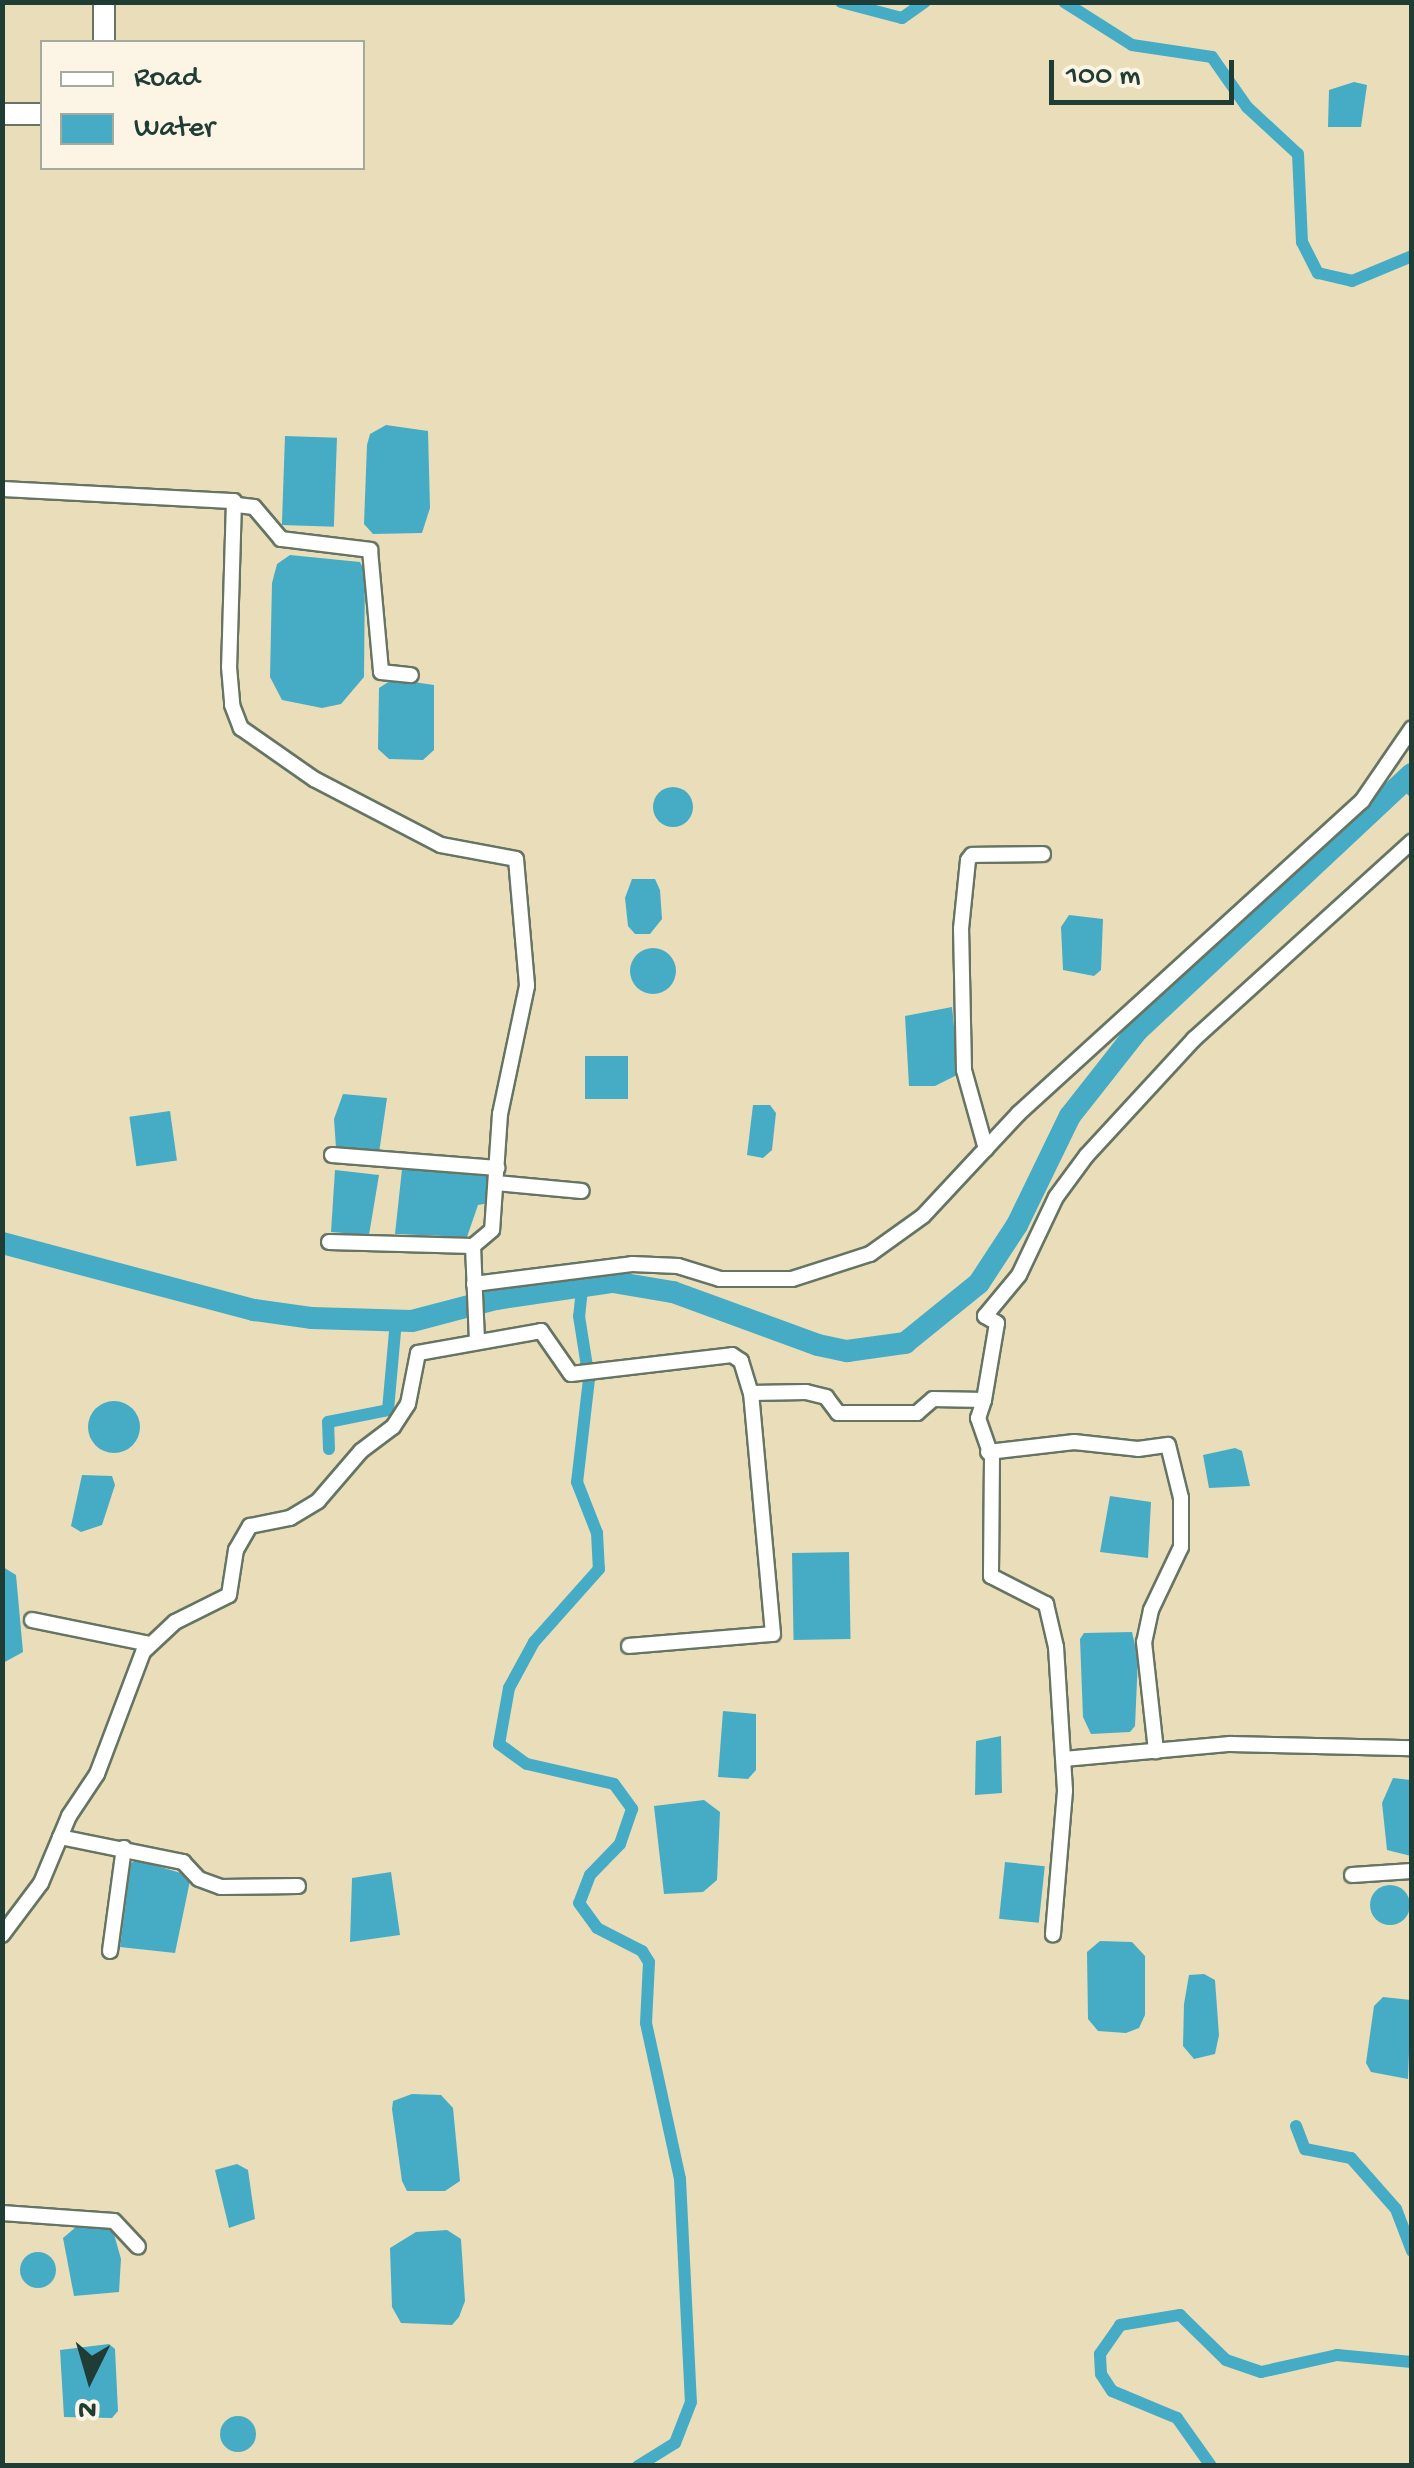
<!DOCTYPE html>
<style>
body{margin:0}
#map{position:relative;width:1414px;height:2468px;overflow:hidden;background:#e9deb9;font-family:"Gochi Hand",sans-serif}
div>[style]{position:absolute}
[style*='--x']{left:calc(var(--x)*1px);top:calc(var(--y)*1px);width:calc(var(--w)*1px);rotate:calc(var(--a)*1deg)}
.water>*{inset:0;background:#46acc6;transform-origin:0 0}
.round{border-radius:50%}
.canal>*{height:12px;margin:-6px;padding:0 6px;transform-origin:6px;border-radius:6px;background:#46acc6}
.river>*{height:22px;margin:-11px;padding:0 11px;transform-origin:11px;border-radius:11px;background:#46acc6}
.roads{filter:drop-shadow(2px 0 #667563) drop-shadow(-2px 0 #667563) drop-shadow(0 2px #667563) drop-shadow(0 -2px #667563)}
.street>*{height:14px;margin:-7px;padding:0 7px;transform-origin:7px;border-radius:7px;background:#fff}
.secondary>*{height:20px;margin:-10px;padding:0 10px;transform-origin:10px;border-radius:10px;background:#fff}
span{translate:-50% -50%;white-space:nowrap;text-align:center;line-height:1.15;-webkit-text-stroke:8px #fcf5e5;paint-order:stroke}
.frame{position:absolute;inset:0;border:5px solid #1f3d34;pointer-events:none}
.legend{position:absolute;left:40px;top:40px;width:325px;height:130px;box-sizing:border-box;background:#fcf5e5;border:2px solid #a4ab9e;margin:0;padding:12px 18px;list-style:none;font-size:30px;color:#1f3d34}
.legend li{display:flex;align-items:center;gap:20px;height:50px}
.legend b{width:50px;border:2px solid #a4ab9e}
.north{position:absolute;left:40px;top:2328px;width:100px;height:100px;-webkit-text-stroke:8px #fcf5e5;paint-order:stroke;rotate:185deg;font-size:28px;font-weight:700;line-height:40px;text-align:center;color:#1f3d34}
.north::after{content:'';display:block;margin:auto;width:35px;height:45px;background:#1f3d34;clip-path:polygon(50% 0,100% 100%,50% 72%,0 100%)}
.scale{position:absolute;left:1049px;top:60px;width:185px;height:45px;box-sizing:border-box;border:5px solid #1f3d34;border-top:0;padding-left:12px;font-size:30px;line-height:35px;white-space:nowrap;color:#1f3d34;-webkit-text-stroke:8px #fcf5e5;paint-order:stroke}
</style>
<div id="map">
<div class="water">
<i style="clip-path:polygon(1354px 82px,1367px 85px,1361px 127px,1328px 127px,1329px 90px)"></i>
<i style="clip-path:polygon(386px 425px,428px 431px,430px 508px,422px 533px,373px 534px,364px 524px,367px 445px,370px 434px)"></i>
<i style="left:285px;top:436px;width:52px;height:89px;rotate:2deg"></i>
<i style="clip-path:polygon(290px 555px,360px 562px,365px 572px,364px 677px,341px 704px,322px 708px,282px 700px,270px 677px,272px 583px,277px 564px)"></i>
<i style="clip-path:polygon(393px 679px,434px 685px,434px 750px,423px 760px,389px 759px,378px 749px,379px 688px)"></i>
<i class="round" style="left:653px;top:787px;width:40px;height:40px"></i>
<i style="clip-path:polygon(632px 879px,655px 879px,660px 890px,662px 919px,650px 934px,635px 934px,628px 926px,625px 898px)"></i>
<i style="clip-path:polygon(1069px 915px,1103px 919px,1101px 970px,1094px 976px,1063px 970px,1061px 927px)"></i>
<i class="round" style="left:630px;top:948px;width:46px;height:46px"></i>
<i style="clip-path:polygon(952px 1007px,959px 1074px,935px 1086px,909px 1086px,905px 1016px)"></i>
<i style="left:585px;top:1056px;width:43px;height:43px"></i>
<i style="clip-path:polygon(343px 1094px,387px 1098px,379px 1153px,336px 1148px,334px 1119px)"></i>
<i style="clip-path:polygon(753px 1105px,770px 1105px,776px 1113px,772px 1150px,763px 1158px,747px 1155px)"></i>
<i style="left:170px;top:1111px;width:50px;height:41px;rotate:82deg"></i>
<i style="clip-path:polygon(402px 1169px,490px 1174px,489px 1203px,478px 1205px,467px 1237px,395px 1234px)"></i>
<i style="clip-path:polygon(335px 1170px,379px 1175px,369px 1235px,331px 1232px)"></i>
<i class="round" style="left:88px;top:1401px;width:52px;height:52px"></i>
<i style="clip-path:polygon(1235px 1448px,1242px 1451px,1250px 1486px,1209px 1488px,1203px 1455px)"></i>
<i style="clip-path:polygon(82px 1475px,112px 1476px,115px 1485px,102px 1525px,81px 1532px,71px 1526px)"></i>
<i style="clip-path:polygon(1110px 1496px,1151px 1502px,1148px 1558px,1100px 1552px)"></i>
<i style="left:849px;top:1552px;width:87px;height:57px;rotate:89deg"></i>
<i style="clip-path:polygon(3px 1567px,16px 1575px,23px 1652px,3px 1663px)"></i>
<i style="clip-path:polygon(1132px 1632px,1138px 1658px,1135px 1726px,1130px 1732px,1091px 1734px,1083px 1717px,1080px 1639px,1084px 1633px)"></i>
<i style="clip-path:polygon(723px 1711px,756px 1714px,756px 1770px,748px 1779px,718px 1777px)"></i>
<i style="clip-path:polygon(1001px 1736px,1002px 1793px,975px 1795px,976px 1741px)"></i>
<i style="clip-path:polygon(1393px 1778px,1411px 1780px,1411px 1856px,1387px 1850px,1382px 1803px)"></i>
<i style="clip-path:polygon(704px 1800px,720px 1812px,717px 1880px,703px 1892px,664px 1894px,654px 1806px)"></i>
<i style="clip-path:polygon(137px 1860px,191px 1876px,175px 1953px,120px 1947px,131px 1863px)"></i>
<i style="left:1005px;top:1862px;width:40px;height:57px;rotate:6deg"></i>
<i style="clip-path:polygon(391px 1872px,400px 1935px,350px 1942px,352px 1878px)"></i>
<i class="round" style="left:1370px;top:1885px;width:40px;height:40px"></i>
<i style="clip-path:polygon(1100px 1941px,1132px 1942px,1145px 1956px,1145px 2015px,1139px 2028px,1126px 2033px,1098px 2031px,1088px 2019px,1087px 1952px)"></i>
<i style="clip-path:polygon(1204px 1974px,1215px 1980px,1219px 2035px,1215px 2054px,1194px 2059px,1183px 2046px,1184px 2004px,1189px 1975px)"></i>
<i style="clip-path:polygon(1383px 1997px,1411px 2000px,1408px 2079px,1371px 2072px,1366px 2063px,1374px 2006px)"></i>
<i style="clip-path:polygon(412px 2094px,441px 2095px,453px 2108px,460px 2181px,445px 2191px,407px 2191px,402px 2181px,392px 2109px,393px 2101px)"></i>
<i style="clip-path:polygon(237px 2164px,248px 2170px,255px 2219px,229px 2228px,215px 2170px)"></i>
<i style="clip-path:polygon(76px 2227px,112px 2227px,121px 2259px,119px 2292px,74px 2296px,63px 2238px)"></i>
<i style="clip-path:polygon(447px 2230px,461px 2239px,465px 2301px,459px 2317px,452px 2325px,401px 2323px,392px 2307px,390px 2248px,416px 2232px)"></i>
<i class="round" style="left:20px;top:2252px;width:36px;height:36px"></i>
<i style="clip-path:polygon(109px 2344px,115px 2349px,118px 2411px,112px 2418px,64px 2417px,60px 2350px)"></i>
<i class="round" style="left:220px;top:2416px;width:36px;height:36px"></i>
</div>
<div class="canal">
<i style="--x:841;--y:2;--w:63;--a:14.7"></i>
<i style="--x:902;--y:18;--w:28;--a:-35"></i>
<i style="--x:1064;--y:2;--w:80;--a:32.3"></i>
<i style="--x:1132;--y:45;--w:81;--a:8.5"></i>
<i style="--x:1212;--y:57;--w:61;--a:55"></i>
<i style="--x:1247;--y:107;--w:69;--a:42.7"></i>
<i style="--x:1298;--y:154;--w:88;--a:87.4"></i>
<i style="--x:1302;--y:242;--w:35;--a:63"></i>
<i style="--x:1318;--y:273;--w:35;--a:13"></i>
<i style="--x:1352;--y:281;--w:65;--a:-22.6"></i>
<i style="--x:1407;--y:781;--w:11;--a:63"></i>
<i style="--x:582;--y:1289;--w:27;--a:96"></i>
<i style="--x:579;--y:1316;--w:64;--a:81"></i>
<i style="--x:589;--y:1379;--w:104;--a:96.6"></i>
<i style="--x:577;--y:1482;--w:55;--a:68.6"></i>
<i style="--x:597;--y:1533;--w:36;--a:87"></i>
<i style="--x:599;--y:1569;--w:98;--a:131.7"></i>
<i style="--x:534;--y:1642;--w:52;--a:118.5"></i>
<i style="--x:509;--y:1688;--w:57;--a:100.1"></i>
<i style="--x:499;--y:1744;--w:34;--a:36"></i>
<i style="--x:527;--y:1764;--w:89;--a:12.9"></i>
<i style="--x:614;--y:1784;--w:31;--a:54"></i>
<i style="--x:632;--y:1809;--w:37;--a:109"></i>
<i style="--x:620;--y:1844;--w:43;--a:134.1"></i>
<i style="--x:590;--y:1875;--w:30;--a:111"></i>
<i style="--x:579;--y:1903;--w:31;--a:54"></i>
<i style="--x:597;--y:1928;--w:51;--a:27.1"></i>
<i style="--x:642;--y:1951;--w:13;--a:58"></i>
<i style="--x:649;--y:1962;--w:61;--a:92.8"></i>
<i style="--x:646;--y:2023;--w:160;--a:77.7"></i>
<i style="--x:680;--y:2179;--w:223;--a:87.2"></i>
<i style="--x:691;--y:2402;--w:44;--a:111.3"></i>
<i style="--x:675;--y:2443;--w:44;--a:148.1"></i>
<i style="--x:329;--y:1449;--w:27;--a:-92"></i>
<i style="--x:328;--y:1422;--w:61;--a:-11.3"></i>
<i style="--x:388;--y:1410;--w:89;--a:-84.9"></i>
<i style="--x:1296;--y:2126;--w:25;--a:69"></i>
<i style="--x:1305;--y:2149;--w:47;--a:11.1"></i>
<i style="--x:1351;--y:2158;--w:68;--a:48.6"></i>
<i style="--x:1396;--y:2209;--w:45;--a:69.1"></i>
<i style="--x:1211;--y:2466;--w:59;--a:-125.3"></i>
<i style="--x:1177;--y:2418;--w:70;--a:-157.4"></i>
<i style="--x:1112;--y:2391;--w:20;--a:-123"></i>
<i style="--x:1101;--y:2374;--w:20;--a:-93"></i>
<i style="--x:1100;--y:2354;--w:35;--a:-55"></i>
<i style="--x:1120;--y:2325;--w:61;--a:-9.5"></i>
<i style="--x:1180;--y:2315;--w:64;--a:44.4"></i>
<i style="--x:1226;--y:2360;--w:37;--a:19"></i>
<i style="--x:1261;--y:2372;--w:78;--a:-12.6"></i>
<i style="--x:1337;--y:2355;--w:75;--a:5.3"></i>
</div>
<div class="river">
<i style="--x:2;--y:1243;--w:261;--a:14.9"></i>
<i style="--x:254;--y:1310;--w:59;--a:7.9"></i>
<i style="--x:312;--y:1318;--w:100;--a:1.7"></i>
<i style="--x:412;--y:1321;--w:87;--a:-14.7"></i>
<i style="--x:496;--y:1299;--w:118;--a:-8.3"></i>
<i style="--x:613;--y:1282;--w:61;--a:9.5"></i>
<i style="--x:673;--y:1292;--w:154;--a:20.1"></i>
<i style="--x:818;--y:1345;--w:30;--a:12"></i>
<i style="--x:847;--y:1351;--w:59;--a:-7.9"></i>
<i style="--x:905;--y:1343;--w:95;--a:-39"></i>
<i style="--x:979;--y:1283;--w:69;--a:-56.8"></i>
<i style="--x:1017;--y:1225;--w:121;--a:-64.1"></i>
<i style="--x:1070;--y:1116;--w:108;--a:-51.8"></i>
<i style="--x:1137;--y:1031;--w:376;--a:-43.1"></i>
</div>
<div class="roads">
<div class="street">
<i style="--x:2;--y:489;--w:232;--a:3"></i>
<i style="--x:234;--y:501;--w:166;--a:91.7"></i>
<i style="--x:229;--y:667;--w:38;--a:85"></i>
<i style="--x:232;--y:705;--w:25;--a:69"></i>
<i style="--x:241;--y:728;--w:89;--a:34.9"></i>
<i style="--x:314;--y:779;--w:143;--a:27.5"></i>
<i style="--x:441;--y:845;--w:76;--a:10.6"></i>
<i style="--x:516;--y:859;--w:127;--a:85"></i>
<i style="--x:527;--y:986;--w:131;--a:101.9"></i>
<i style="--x:500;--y:1114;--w:116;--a:93.9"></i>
<i style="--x:492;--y:1230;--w:25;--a:140"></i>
<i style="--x:473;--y:1246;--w:94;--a:87.6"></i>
<i style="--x:237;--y:505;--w:17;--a:7"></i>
<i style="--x:254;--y:507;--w:42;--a:49.8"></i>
<i style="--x:281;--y:539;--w:90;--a:7"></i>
<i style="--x:370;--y:550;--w:122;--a:84.8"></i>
<i style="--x:381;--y:672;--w:30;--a:6"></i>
<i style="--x:986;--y:1149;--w:82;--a:-105.6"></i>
<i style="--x:964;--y:1070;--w:141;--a:-91.2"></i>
<i style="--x:961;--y:929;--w:69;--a:-84.2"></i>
<i style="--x:968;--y:860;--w:6;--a:-51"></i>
<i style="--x:972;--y:855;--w:71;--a:-0.8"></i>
<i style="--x:332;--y:1155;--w:166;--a:4.5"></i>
<i style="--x:496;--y:1183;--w:86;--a:5.3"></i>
<i style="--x:329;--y:1242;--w:144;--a:1.6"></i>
<i style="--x:474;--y:1284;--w:159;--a:-7.2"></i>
<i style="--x:632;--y:1264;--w:46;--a:2.5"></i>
<i style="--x:678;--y:1266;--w:44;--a:17.2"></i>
<i style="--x:720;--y:1279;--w:72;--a:0"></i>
<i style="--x:792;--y:1279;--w:82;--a:-17.8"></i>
<i style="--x:870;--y:1254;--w:65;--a:-35.6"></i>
<i style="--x:923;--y:1216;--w:141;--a:-47"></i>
<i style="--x:1019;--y:1113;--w:464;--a:-42.3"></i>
<i style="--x:1362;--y:801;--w:88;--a:-55.6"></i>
<i style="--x:984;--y:1400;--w:19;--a:108"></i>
<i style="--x:978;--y:1418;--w:42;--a:70.7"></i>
<i style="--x:992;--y:1458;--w:118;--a:90.5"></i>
<i style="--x:991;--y:1576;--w:62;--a:27"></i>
<i style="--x:1046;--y:1604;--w:44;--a:76.9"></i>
<i style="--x:1056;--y:1647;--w:144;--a:86.4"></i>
<i style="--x:1065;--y:1791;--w:144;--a:94.8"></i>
<i style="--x:988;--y:1452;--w:87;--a:-6.6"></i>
<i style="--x:1074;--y:1442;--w:64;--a:6.2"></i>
<i style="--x:1138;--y:1449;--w:30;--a:-8"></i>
<i style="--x:1168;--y:1445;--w:55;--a:76.2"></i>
<i style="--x:1181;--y:1498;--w:49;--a:90"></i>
<i style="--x:1181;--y:1547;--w:70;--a:115.5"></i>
<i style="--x:1151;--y:1610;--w:33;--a:102"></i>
<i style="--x:1144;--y:1642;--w:110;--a:83.7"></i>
<i style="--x:32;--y:1620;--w:120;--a:11.5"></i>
<i style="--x:629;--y:1646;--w:144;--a:-4.8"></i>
<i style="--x:773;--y:1634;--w:242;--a:-95.2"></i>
<i style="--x:1064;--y:1759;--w:167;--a:-5.2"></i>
<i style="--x:1230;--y:1744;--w:182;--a:1.3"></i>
<i style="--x:60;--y:1837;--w:126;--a:11.5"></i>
<i style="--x:183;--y:1862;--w:23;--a:47"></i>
<i style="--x:199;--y:1879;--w:23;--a:20"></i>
<i style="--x:221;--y:1887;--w:77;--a:-0.7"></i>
<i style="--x:1352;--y:1875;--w:60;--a:-3.8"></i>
<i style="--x:2;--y:1935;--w:65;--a:-53.1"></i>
<i style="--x:41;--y:1883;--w:73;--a:-67.3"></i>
<i style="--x:69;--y:1816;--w:50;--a:-56.3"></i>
<i style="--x:97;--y:1774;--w:130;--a:-69.3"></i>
<i style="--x:143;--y:1652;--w:44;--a:-43.2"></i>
<i style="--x:175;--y:1622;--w:60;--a:-26.6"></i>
<i style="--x:229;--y:1595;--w:46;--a:-81.2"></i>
<i style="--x:236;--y:1550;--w:28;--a:-60"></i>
<i style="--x:250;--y:1526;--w:41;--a:-11.3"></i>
<i style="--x:290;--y:1518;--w:33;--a:-31"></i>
<i style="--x:318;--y:1501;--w:66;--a:-49.3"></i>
<i style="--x:361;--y:1451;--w:40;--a:-37"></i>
<i style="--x:393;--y:1427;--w:27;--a:-57"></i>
<i style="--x:408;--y:1404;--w:52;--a:-78.9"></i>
<i style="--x:418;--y:1353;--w:125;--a:-10.1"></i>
<i style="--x:541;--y:1331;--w:52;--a:55.1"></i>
<i style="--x:571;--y:1374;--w:162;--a:-6.7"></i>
<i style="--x:732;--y:1355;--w:11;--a:34"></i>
<i style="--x:741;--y:1361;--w:34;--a:73"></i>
<i style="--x:751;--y:1393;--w:55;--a:-1"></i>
<i style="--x:806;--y:1392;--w:21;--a:14"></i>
<i style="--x:826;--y:1397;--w:20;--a:53"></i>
<i style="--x:838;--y:1413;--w:79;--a:0"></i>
<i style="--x:917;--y:1413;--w:21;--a:-41"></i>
<i style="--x:933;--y:1399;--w:51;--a:1.1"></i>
<i style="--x:984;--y:1400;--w:78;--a:-80.4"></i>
<i style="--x:997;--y:1323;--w:14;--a:-150"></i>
<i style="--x:985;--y:1316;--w:53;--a:-50.3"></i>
<i style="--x:1019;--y:1275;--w:86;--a:-64.6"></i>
<i style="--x:1056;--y:1197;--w:52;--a:-53.6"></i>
<i style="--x:1087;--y:1155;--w:158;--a:-47.3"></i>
<i style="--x:1194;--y:1039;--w:294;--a:-42.2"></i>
<i style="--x:110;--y:1951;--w:104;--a:-82.3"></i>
<i style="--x:2;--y:2213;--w:112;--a:4.1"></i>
<i style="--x:114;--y:2221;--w:35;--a:47"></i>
</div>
<div class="secondary">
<i style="--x:104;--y:2;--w:40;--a:90"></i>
<i style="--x:2;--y:114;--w:40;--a:0"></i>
</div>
</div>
<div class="frame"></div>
<ul class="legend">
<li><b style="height:12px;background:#fff"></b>Road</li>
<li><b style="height:28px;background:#46acc6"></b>Water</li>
</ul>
<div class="north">N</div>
<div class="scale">100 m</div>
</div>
